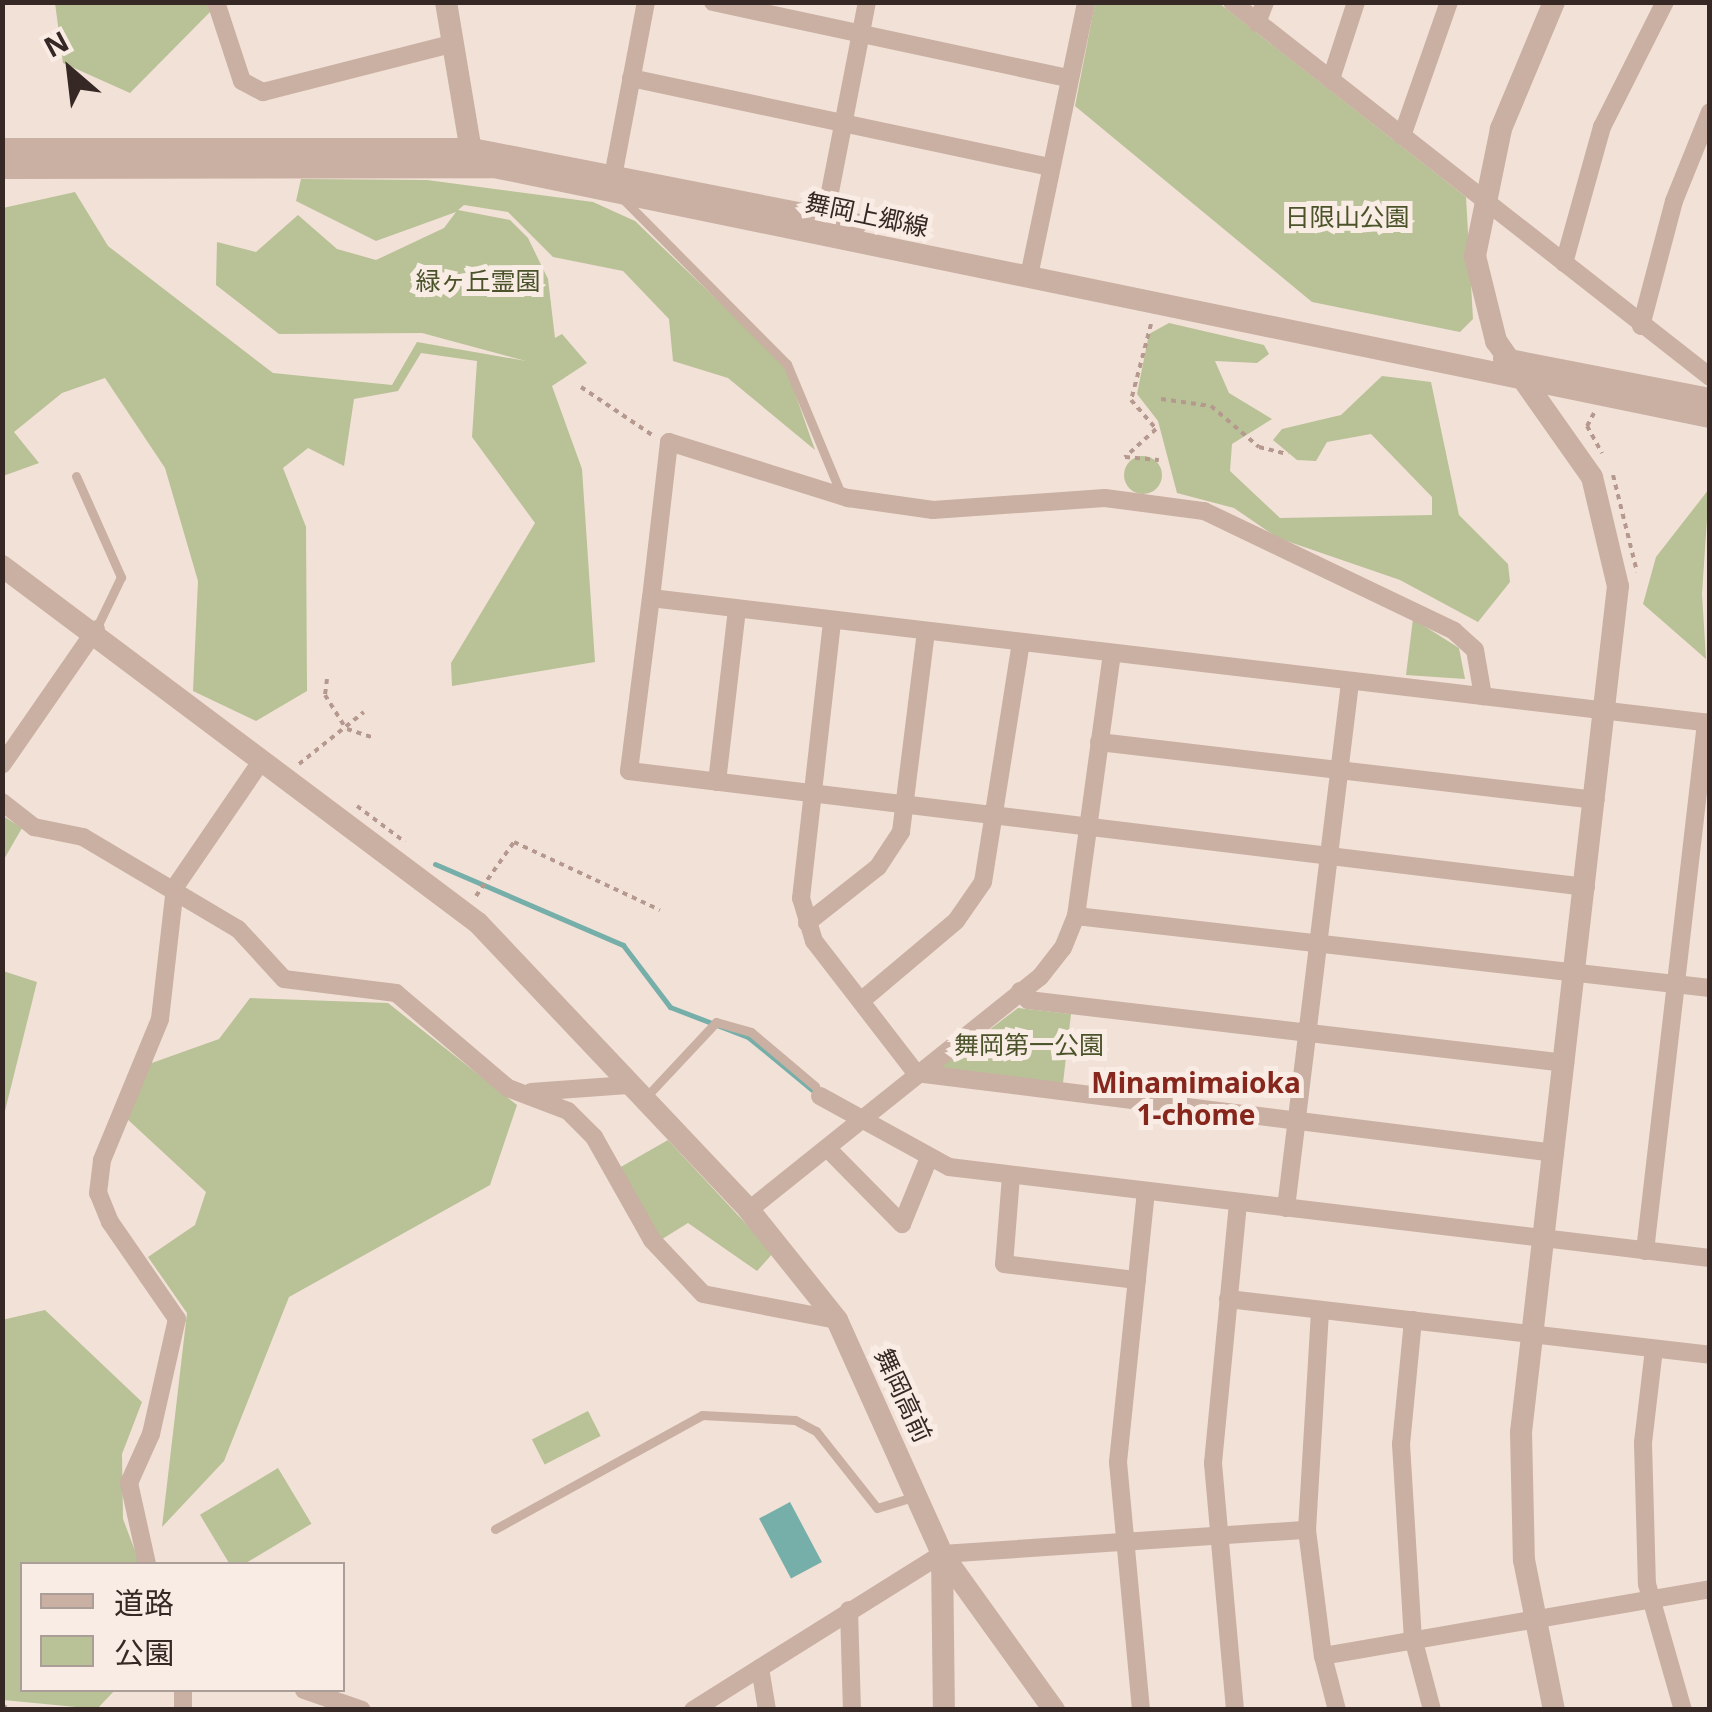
<!DOCTYPE html>
<meta charset="utf-8">
<style>
body{margin:0}
#map{position:relative;width:1712px;height:1712px;overflow:hidden;background:#f2e1d7;font-family:"Noto Sans","Noto Sans JP",sans-serif}
div>[style]{position:absolute}
[style*='--x']{left:calc(var(--x)*1px);top:calc(var(--y)*1px);width:calc(var(--w)*1px);rotate:calc(var(--a)*1deg)}
.green>*{inset:0;background:#b9c197;transform-origin:0 0}
.round{border-radius:50%}
.water>*{inset:0;background:#76afa9;transform-origin:0 0}
.stream>*{height:5px;margin:-2.5px;padding:0 2.5px;transform-origin:2.5px;border-radius:2.5px;background:#76afa9}
.path>*{height:4px;margin-top:-2px;transform-origin:0;background:repeating-linear-gradient(90deg,#b5998e 0 5px,transparent 0 10px)}
.service>*{height:9px;margin:-4.5px;padding:0 4.5px;transform-origin:4.5px;border-radius:4.5px;background:#caafa3}
.minor>*{height:18px;margin:-9px;padding:0 9px;transform-origin:9px;border-radius:9px;background:#caafa3}
.tertiary>*{height:22px;margin:-11px;padding:0 11px;transform-origin:11px;border-radius:11px;background:#caafa3}
span{translate:-50% -50%;white-space:nowrap;text-align:center;line-height:1.15;-webkit-text-stroke:10px #f9ece4;paint-order:stroke}
.street-label{font-size:25px;color:#352825}
.park-label{font-size:25px;color:#4a5329}
.neighbourhood-label{font-size:28px;color:#86261c;font-weight:700}
.frame{position:absolute;inset:0;border:5px solid #352825;pointer-events:none}
.legend{position:absolute;left:20px;top:1562px;width:325px;height:130px;box-sizing:border-box;background:#f9ece4;border:2px solid #ab9e98;margin:0;padding:12px 18px;list-style:none;font-size:30px;color:#352825}
.legend li{display:flex;align-items:center;gap:20px;height:50px}
.legend b{width:50px;border:2px solid #ab9e98}
.north{position:absolute;left:20px;top:20px;width:100px;height:100px;-webkit-text-stroke:8px #f9ece4;paint-order:stroke;rotate:332deg;font-size:28px;font-weight:700;line-height:40px;text-align:center;color:#352825}
.north::after{content:'';display:block;margin:auto;width:35px;height:45px;background:#352825;clip-path:polygon(50% 0,100% 100%,50% 72%,0 100%)}
</style>
<div id="map">
<div class="green">
<i style="clip-path:polygon(55px 3px,208px 3px,212px 10px,130px 93px,63px 63px)"></i>
<i style="clip-path:polygon(1095px 3px,1219px 3px,1466px 197px,1473px 319px,1460px 332px,1312px 302px,1075px 106px)"></i>
<i style="clip-path:polygon(301px 179px,427px 180px,593px 202px,635px 221px,785px 365px,815px 450px,728px 378px,673px 361px,669px 319px,623px 271px,553px 257px,508px 212px,464px 205px,458px 210px,510px 220px,528px 238px,548px 279px,555px 338px,562px 334px,587px 363px,552px 386px,582px 469px,595px 662px,452px 686px,451px 663px,535px 523px,472px 437px,477px 361px,421px 353px,398px 391px,354px 399px,344px 466px,308px 448px,283px 468px,306px 527px,307px 691px,256px 721px,193px 691px,198px 581px,165px 468px,105px 378px,62px 393px,14px 432px,39px 463px,3px 476px,3px 208px,75px 192px,108px 246px,273px 373px,392px 385px,417px 342px,526px 361px,422px 333px,279px 334px,216px 285px,217px 242px,256px 252px,298px 215px,337px 249px,376px 260px,444px 228px,456px 212px,376px 241px,296px 201px)"></i>
<i style="clip-path:polygon(1169px 323px,1264px 345px,1269px 354px,1257px 363px,1215px 361px,1229px 393px,1272px 419px,1232px 444px,1230px 471px,1280px 518px,1432px 515px,1432px 497px,1371px 434px,1327px 442px,1316px 461px,1297px 460px,1273px 440px,1282px 429px,1341px 415px,1382px 376px,1431px 382px,1459px 515px,1508px 564px,1510px 582px,1478px 622px,1400px 580px,1278px 538px,1234px 508px,1177px 493px,1158px 421px,1137px 394px,1149px 334px)"></i>
<i class="round" style="left:1124px;top:456px;width:38px;height:38px"></i>
<i style="clip-path:polygon(1709px 489px,1702px 594px,1706px 659px,1643px 604px,1656px 557px)"></i>
<i style="clip-path:polygon(1413px 619px,1459px 648px,1465px 679px,1406px 675px)"></i>
<i style="clip-path:polygon(3px 816px,22px 828px,3px 861px)"></i>
<i style="clip-path:polygon(3px 971px,37px 982px,3px 1119px,2px 971px)"></i>
<i style="clip-path:polygon(250px 998px,388px 1003px,517px 1105px,490px 1185px,289px 1297px,224px 1461px,162px 1527px,187px 1313px,148px 1257px,195px 1225px,206px 1192px,125px 1117px,149px 1064px,219px 1039px)"></i>
<i style="clip-path:polygon(1018px 1008px,1071px 1014px,1063px 1083px,939px 1068px)"></i>
<i style="clip-path:polygon(668px 1140px,773px 1253px,757px 1271px,688px 1223px,659px 1241px,619px 1168px)"></i>
<i style="clip-path:polygon(45px 1310px,142px 1402px,122px 1454px,123px 1519px,140px 1564px,22px 1564px,22px 1690px,115px 1690px,97px 1709px,3px 1700px,2px 1320px)"></i>
<i style="left:588px;top:1411px;width:28px;height:63px;rotate:63deg"></i>
<i style="left:278px;top:1468px;width:65px;height:91px;rotate:59deg"></i>
</div>
<div class="water">
<i style="left:790px;top:1502px;width:68px;height:35px;rotate:62deg"></i>
</div>
<div class="stream">
<i style="--x:435;--y:864;--w:205;--a:23.3"></i>
<i style="--x:623;--y:945;--w:78;--a:52.8"></i>
<i style="--x:670;--y:1007;--w:84;--a:21"></i>
<i style="--x:748;--y:1037;--w:88;--a:39.5"></i>
</div>
<div class="path">
<i style="--x:1151;--y:324;--w:79;--a:104.7"></i>
<i style="--x:1131;--y:400;--w:38;--a:49"></i>
<i style="--x:1156;--y:429;--w:42;--a:137.9"></i>
<i style="--x:1125;--y:457;--w:34;--a:5"></i>
<i style="--x:581;--y:387;--w:89;--a:34"></i>
<i style="--x:1161;--y:399;--w:50;--a:8"></i>
<i style="--x:1211;--y:406;--w:63;--a:40.5"></i>
<i style="--x:1259;--y:447;--w:30;--a:14"></i>
<i style="--x:1594;--y:413;--w:15;--a:118"></i>
<i style="--x:1587;--y:426;--w:31;--a:61"></i>
<i style="--x:1613;--y:475;--w:100;--a:76.1"></i>
<i style="--x:327;--y:679;--w:16;--a:97"></i>
<i style="--x:325;--y:695;--w:40;--a:58"></i>
<i style="--x:347;--y:729;--w:26;--a:18"></i>
<i style="--x:299;--y:764;--w:83;--a:-38.7"></i>
<i style="--x:357;--y:806;--w:60;--a:36.9"></i>
<i style="--x:476;--y:896;--w:66;--a:-54.9"></i>
<i style="--x:514;--y:842;--w:161;--a:25"></i>
<i style="--x:2;--y:1705;--w:9;--a:32"></i>
</div>
<div class="service">
<i style="--x:622;--y:198;--w:234;--a:45.2"></i>
<i style="--x:787;--y:364;--w:141;--a:67.4"></i>
<i style="--x:76;--y:476;--w:111;--a:66"></i>
<i style="--x:121;--y:577;--w:58;--a:115.7"></i>
<i style="--x:645;--y:1098;--w:104;--a:-46.9"></i>
<i style="--x:716;--y:1022;--w:36;--a:16"></i>
<i style="--x:751;--y:1032;--w:84;--a:40.2"></i>
<i style="--x:495;--y:1529;--w:236;--a:-28.8"></i>
<i style="--x:702;--y:1415;--w:93;--a:3.1"></i>
<i style="--x:795;--y:1420;--w:24;--a:28"></i>
<i style="--x:816;--y:1431;--w:98;--a:51.6"></i>
<i style="--x:877;--y:1508;--w:41;--a:-17.1"></i>
</div>
<div class="minor">
<i style="--x:216;--y:2;--w:83;--a:71.8"></i>
<i style="--x:242;--y:81;--w:24;--a:28"></i>
<i style="--x:263;--y:92;--w:195;--a:-14.3"></i>
<i style="--x:713;--y:2;--w:362;--a:12.1"></i>
<i style="--x:1232;--y:2;--w:608;--a:38.11"></i>
<i style="--x:1257;--y:23;--w:22;--a:-69"></i>
<i style="--x:631;--y:78;--w:428;--a:12"></i>
<i style="--x:1331;--y:79;--w:81;--a:-72"></i>
<i style="--x:1402;--y:136;--w:142;--a:-70.7"></i>
<i style="--x:611;--y:187;--w:188;--a:-79.3"></i>
<i style="--x:823;--y:228;--w:230;--a:-79"></i>
<i style="--x:1564;--y:263;--w:141;--a:-74.4"></i>
<i style="--x:1602;--y:127;--w:140;--a:-63.3"></i>
<i style="--x:1029;--y:276;--w:280;--a:-78.2"></i>
<i style="--x:1641;--y:326;--w:129;--a:-75.2"></i>
<i style="--x:1674;--y:201;--w:96;--a:-68"></i>
<i style="--x:651;--y:598;--w:157;--a:-83.4"></i>
<i style="--x:669;--y:442;--w:188;--a:17.4"></i>
<i style="--x:848;--y:498;--w:86;--a:8"></i>
<i style="--x:933;--y:510;--w:172;--a:-4"></i>
<i style="--x:1105;--y:498;--w:100;--a:7.5"></i>
<i style="--x:1204;--y:511;--w:277;--a:25.6"></i>
<i style="--x:1454;--y:631;--w:28;--a:42"></i>
<i style="--x:1475;--y:650;--w:47;--a:80.1"></i>
<i style="--x:832;--y:622;--w:278;--a:96.4"></i>
<i style="--x:801;--y:898;--w:45;--a:73.2"></i>
<i style="--x:814;--y:941;--w:167;--a:52.3"></i>
<i style="--x:916;--y:1073;--w:644;--a:7.14"></i>
<i style="--x:1099;--y:742;--w:500;--a:6.66"></i>
<i style="--x:2;--y:765;--w:165;--a:-55.3"></i>
<i style="--x:717;--y:782;--w:174;--a:-83.4"></i>
<i style="--x:2;--y:802;--w:41;--a:38"></i>
<i style="--x:34;--y:827;--w:50;--a:11.5"></i>
<i style="--x:83;--y:837;--w:180;--a:30.7"></i>
<i style="--x:238;--y:929;--w:68;--a:47.4"></i>
<i style="--x:284;--y:979;--w:113;--a:7.1"></i>
<i style="--x:396;--y:993;--w:147;--a:40.3"></i>
<i style="--x:508;--y:1088;--w:64;--a:21"></i>
<i style="--x:568;--y:1111;--w:37;--a:45"></i>
<i style="--x:594;--y:1137;--w:118;--a:60.6"></i>
<i style="--x:652;--y:1240;--w:74;--a:46.6"></i>
<i style="--x:703;--y:1294;--w:136;--a:11"></i>
<i style="--x:1586;--y:887;--w:964;--a:-173.09"></i>
<i style="--x:629;--y:771;--w:174;--a:-82.8"></i>
<i style="--x:651;--y:598;--w:1066;--a:6.73"></i>
<i style="--x:1076;--y:916;--w:638;--a:6.48"></i>
<i style="--x:807;--y:923;--w:90;--a:-38.3"></i>
<i style="--x:878;--y:867;--w:42;--a:-56.7"></i>
<i style="--x:901;--y:832;--w:202;--a:-82.9"></i>
<i style="--x:1020;--y:991;--w:12;--a:48"></i>
<i style="--x:1028;--y:1000;--w:541;--a:6.69"></i>
<i style="--x:861;--y:1001;--w:124;--a:-40.1"></i>
<i style="--x:956;--y:921;--w:47;--a:-55.3"></i>
<i style="--x:983;--y:882;--w:243;--a:-81"></i>
<i style="--x:531;--y:1092;--w:97;--a:-4.1"></i>
<i style="--x:820;--y:1096;--w:147;--a:28.8"></i>
<i style="--x:949;--y:1167;--w:766;--a:6.82"></i>
<i style="--x:827;--y:1148;--w:107;--a:45.4"></i>
<i style="--x:902;--y:1224;--w:71;--a:-67.8"></i>
<i style="--x:1011;--y:1176;--w:88;--a:94.5"></i>
<i style="--x:1004;--y:1264;--w:134;--a:6.9"></i>
<i style="--x:1286;--y:1208;--w:529;--a:-83.05"></i>
<i style="--x:749;--y:1210;--w:373;--a:-38.7"></i>
<i style="--x:1040;--y:977;--w:37;--a:-52"></i>
<i style="--x:1063;--y:948;--w:35;--a:-68"></i>
<i style="--x:1076;--y:916;--w:265;--a:-82.2"></i>
<i style="--x:1645;--y:1251;--w:532;--a:-83.41"></i>
<i style="--x:1228;--y:1299;--w:485;--a:6.6"></i>
<i style="--x:1413;--y:1320;--w:125;--a:95.5"></i>
<i style="--x:1401;--y:1444;--w:194;--a:86.5"></i>
<i style="--x:1413;--y:1638;--w:74;--a:75.2"></i>
<i style="--x:1654;--y:1349;--w:95;--a:96.7"></i>
<i style="--x:1643;--y:1443;--w:141;--a:88.4"></i>
<i style="--x:1647;--y:1584;--w:131;--a:74.1"></i>
<i style="--x:1307;--y:1530;--w:220;--a:-86.6"></i>
<i style="--x:147;--y:1564;--w:83;--a:-102.5"></i>
<i style="--x:129;--y:1483;--w:54;--a:-65.8"></i>
<i style="--x:151;--y:1434;--w:118;--a:-77.3"></i>
<i style="--x:177;--y:1319;--w:118;--a:-124.6"></i>
<i style="--x:110;--y:1222;--w:31;--a:-112"></i>
<i style="--x:98;--y:1193;--w:33;--a:-83"></i>
<i style="--x:102;--y:1160;--w:152;--a:-67.6"></i>
<i style="--x:160;--y:1019;--w:133;--a:-83.5"></i>
<i style="--x:175;--y:887;--w:147;--a:-55.6"></i>
<i style="--x:849;--y:1610;--w:100;--a:88.3"></i>
<i style="--x:1323;--y:1656;--w:56;--a:75.5"></i>
<i style="--x:760;--y:1668;--w:43;--a:80.5"></i>
<i style="--x:183;--y:1690;--w:20;--a:90"></i>
<i style="--x:304;--y:1690;--w:61;--a:19"></i>
<i style="--x:693;--y:1710;--w:294;--a:-32.1"></i>
<i style="--x:942;--y:1554;--w:366;--a:-3.8"></i>
<i style="--x:1307;--y:1530;--w:127;--a:82.8"></i>
<i style="--x:1323;--y:1656;--w:393;--a:-9.8"></i>
<i style="--x:1141;--y:1710;--w:249;--a:-95.3"></i>
<i style="--x:1118;--y:1462;--w:270;--a:-84.1"></i>
<i style="--x:1235;--y:1710;--w:248;--a:-95.1"></i>
<i style="--x:1213;--y:1463;--w:260;--a:-84.5"></i>
</div>
<div class="tertiary">
<i style="--x:446;--y:2;--w:163;--a:80.5"></i>
<i style="--x:1554;--y:2;--w:138;--a:112.7"></i>
<i style="--x:1501;--y:129;--w:130;--a:101.6"></i>
<i style="--x:1475;--y:256;--w:88;--a:76.1"></i>
<i style="--x:1496;--y:341;--w:166;--a:54.8"></i>
<i style="--x:1592;--y:477;--w:112;--a:76.6"></i>
<i style="--x:1618;--y:586;--w:852;--a:96.54"></i>
<i style="--x:1521;--y:1432;--w:128;--a:88.7"></i>
<i style="--x:1524;--y:1560;--w:153;--a:78.7"></i>
<i style="--x:2;--y:149;--w:470;--a:0"></i>
<i style="--x:472;--y:149;--w:391;--a:11.1"></i>
<i style="--x:2;--y:168;--w:492;--a:-0.1"></i>
<i style="--x:494;--y:167;--w:1241;--a:11.62"></i>
<i style="--x:1504;--y:359;--w:210;--a:11"></i>
<i style="--x:2;--y:566;--w:595;--a:36.87"></i>
<i style="--x:478;--y:923;--w:395;--a:46.6"></i>
<i style="--x:749;--y:1210;--w:141;--a:51.3"></i>
<i style="--x:837;--y:1320;--w:256;--a:65.8"></i>
<i style="--x:942;--y:1554;--w:192;--a:54.3"></i>
<i style="--x:942;--y:1554;--w:156;--a:89.3"></i>
</div>
<div class="street-label">
<span style="left:867px;top:214px;rotate:12deg">舞岡上郷線</span>
<span style="left:904px;top:1395px;rotate:65deg">舞岡高前</span>
</div>
<div class="park-label">
<span style="left:1347px;top:216px">日限山公園</span>
<span style="left:478px;top:280px">緑ヶ丘霊園</span>
<span style="left:1029px;top:1044px">舞岡第一公園</span>
</div>
<div class="neighbourhood-label">
<span style="left:1196px;top:1098px">Minamimaioka<br>1-chome</span>
</div>
<div class="frame"></div>
<ul class="legend">
<li><b style="height:12px;background:#caafa3"></b>道路</li>
<li><b style="height:28px;background:#b9c197"></b>公園</li>
</ul>
<div class="north">N</div>
</div>
